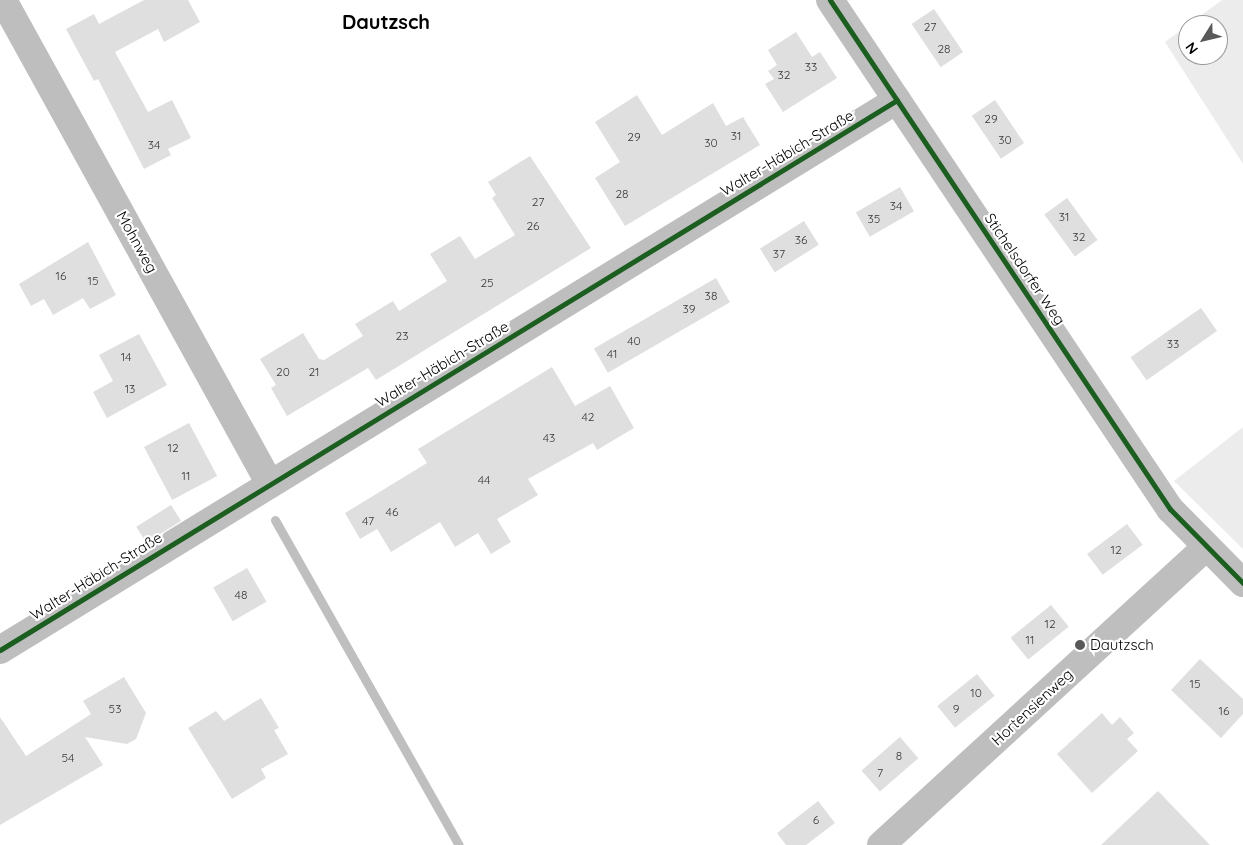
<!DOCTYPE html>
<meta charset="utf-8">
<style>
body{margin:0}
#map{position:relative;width:1243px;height:845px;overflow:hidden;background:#fff;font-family:Quicksand,sans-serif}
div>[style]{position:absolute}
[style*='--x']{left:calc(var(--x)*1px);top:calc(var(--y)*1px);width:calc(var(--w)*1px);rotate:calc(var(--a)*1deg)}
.green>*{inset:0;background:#ececec}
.stream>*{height:9px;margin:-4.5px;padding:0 4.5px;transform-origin:4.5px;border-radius:4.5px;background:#bfbfbf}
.building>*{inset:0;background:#dfdfdf;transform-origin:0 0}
.minor>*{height:28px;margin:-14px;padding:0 14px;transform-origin:14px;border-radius:14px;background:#bebebe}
.cycleway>*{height:5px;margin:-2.5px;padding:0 2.5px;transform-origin:2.5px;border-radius:2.5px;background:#1b5e20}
.dots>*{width:14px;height:14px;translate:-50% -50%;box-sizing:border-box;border:2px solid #fff;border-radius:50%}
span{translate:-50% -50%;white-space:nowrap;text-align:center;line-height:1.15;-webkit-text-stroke:4.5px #fff;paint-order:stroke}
.number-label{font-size:12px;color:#383838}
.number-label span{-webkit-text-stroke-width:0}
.street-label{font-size:15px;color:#000}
.poi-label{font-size:15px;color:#000}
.left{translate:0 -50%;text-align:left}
.district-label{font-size:20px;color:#000;font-weight:700}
.north{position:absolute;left:1178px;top:15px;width:50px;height:50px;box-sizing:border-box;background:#fff;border:1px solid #999;border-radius:50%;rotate:234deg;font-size:14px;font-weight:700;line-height:20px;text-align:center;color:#000}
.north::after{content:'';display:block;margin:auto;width:18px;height:22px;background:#595959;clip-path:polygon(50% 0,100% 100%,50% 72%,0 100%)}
</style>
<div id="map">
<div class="green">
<i style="clip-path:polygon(1222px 0,1243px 0,1243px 164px,1165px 42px,1188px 25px,1188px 55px,1218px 55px,1218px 25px,1188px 25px)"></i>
<i style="clip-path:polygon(1243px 427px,1243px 549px,1174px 481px)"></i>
</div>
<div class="stream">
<i style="--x:275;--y:520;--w:373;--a:60.5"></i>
</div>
<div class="building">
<i style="clip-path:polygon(144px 0,188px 0,200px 22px,164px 42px,158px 29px,115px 52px,148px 112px,172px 100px,191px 138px,168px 149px,171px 155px,144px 169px,98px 79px,94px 81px,66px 29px,94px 14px,99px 24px)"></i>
<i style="left:934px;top:9px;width:52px;height:27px;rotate:56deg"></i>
<i style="clip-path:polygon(796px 32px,812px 57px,820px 52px,837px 78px,783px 112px,765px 84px,774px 79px,768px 71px,777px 65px,768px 50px)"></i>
<i style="clip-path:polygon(637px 95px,662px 135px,713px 103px,726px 126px,743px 117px,760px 145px,625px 226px,595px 178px,620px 162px,595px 122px)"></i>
<i style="left:995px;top:100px;width:52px;height:28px;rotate:56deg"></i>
<i style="clip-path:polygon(530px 156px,591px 248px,376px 380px,368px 368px,287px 416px,271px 388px,276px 385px,260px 359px,303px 333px,319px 359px,324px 360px,363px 336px,355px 324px,393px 301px,399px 311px,447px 281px,430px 254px,460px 236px,475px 259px,515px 235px,492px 198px,496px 195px,488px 182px)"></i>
<i style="left:900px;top:187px;width:28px;height:51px;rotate:60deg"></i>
<i style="left:1067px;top:198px;width:52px;height:28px;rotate:54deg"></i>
<i style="left:804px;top:221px;width:28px;height:52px;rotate:58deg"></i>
<i style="clip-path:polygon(88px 242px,116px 295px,90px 309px,83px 298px,53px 315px,44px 299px,31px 306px,19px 284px)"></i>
<i style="left:716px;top:278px;width:28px;height:141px;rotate:60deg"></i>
<i style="left:1201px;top:308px;width:28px;height:86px;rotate:55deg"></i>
<i style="clip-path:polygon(139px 334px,167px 385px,107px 418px,93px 392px,113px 381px,99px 355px)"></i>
<i style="clip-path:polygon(552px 367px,575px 406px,610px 386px,634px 428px,597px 450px,593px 443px,528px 479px,538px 495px,497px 519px,511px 542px,491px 554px,478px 533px,455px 547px,440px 522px,391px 552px,377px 529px,360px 539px,345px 513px,427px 463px,418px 449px)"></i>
<i style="left:189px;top:423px;width:60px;height:51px;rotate:62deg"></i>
<i style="left:171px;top:505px;width:19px;height:41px;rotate:58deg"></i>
<i style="left:1127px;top:524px;width:26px;height:50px;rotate:53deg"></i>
<i style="left:247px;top:568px;width:39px;height:39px;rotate:60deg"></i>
<i style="left:1051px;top:605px;width:28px;height:52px;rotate:51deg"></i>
<i style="clip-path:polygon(1200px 659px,1243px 699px,1243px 714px,1221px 738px,1171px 690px)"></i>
<i style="left:977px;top:674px;width:28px;height:51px;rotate:51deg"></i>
<i style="clip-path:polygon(124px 677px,146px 713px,136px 739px,127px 744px,85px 737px,103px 765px,0 825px,0 717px,26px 756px,91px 714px,83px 701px)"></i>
<i style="clip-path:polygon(261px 698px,279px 728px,274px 730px,288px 754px,261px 769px,266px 778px,232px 799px,188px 728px,216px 711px,224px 721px)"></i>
<i style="clip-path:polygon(1102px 713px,1112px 725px,1120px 717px,1134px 733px,1127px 739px,1138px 751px,1092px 793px,1057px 754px)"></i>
<i style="left:900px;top:737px;width:28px;height:51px;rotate:49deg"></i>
<i style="clip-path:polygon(1158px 791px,1210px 845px,1101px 845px)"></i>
<i style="clip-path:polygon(818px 801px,835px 823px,806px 845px,786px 845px,777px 833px)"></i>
</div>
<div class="minor">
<i style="--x:3;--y:0;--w:553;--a:61.12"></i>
<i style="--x:830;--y:0;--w:612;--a:56.26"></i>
<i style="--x:1170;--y:509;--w:104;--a:45.4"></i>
<i style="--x:0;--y:650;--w:1052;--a:-31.51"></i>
<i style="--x:881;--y:845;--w:440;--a:-42.5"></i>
</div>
<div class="cycleway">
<i style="--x:830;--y:0;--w:612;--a:56.26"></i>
<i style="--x:1170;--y:509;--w:104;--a:45.4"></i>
<i style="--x:0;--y:650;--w:1052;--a:-31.51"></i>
</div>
<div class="dots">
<i style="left:1080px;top:645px;background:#595959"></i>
</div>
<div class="number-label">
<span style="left:930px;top:27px">27</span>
<span style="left:944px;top:49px">28</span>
<span style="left:811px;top:67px">33</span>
<span style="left:784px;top:75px">32</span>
<span style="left:991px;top:119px">29</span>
<span style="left:736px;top:136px">31</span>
<span style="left:634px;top:137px">29</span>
<span style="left:1005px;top:140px">30</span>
<span style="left:711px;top:143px">30</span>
<span style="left:154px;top:145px">34</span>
<span style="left:622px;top:194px">28</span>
<span style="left:538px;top:202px">27</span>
<span style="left:896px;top:206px">34</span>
<span style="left:1064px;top:217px">31</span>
<span style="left:874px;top:219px">35</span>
<span style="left:533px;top:226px">26</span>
<span style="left:1079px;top:237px">32</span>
<span style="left:801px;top:240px">36</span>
<span style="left:779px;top:254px">37</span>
<span style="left:61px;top:276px">16</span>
<span style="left:93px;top:281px">15</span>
<span style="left:487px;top:283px">25</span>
<span style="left:711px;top:296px">38</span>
<span style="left:689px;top:309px">39</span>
<span style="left:402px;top:336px">23</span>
<span style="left:634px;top:341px">40</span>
<span style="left:1173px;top:344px">33</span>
<span style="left:612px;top:354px">41</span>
<span style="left:126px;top:357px">14</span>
<span style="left:283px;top:372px">20</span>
<span style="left:314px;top:372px">21</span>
<span style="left:130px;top:389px">13</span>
<span style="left:588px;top:417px">42</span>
<span style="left:549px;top:438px">43</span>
<span style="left:173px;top:448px">12</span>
<span style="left:186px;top:476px">11</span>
<span style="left:484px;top:480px">44</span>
<span style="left:392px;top:512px">46</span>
<span style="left:368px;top:521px">47</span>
<span style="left:1116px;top:550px">12</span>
<span style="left:241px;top:595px">48</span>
<span style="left:1050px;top:624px">12</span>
<span style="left:1030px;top:640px">11</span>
<span style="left:1195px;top:684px">15</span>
<span style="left:976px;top:693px">10</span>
<span style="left:115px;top:709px">53</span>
<span style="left:956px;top:709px">9</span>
<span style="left:1224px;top:711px">16</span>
<span style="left:899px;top:756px">8</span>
<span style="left:68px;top:758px">54</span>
<span style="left:880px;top:773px">7</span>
<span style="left:816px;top:820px">6</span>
</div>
<div class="street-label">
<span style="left:787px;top:153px;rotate:-31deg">Walter-Häbich-Straße</span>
<span style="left:137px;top:242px;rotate:61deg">Mohnweg</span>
<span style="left:1025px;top:269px;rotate:56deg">Stichelsdorfer Weg</span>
<span style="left:442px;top:364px;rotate:-31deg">Walter-Häbich-Straße</span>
<span style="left:96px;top:576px;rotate:-32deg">Walter-Häbich-Straße</span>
<span style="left:1032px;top:707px;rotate:-43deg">Hortensienweg</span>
</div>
<div class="poi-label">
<span class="left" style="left:1090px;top:645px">Dautzsch</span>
</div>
<div class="district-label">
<span style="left:386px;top:21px">Dautzsch</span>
</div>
<div class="north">N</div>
</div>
